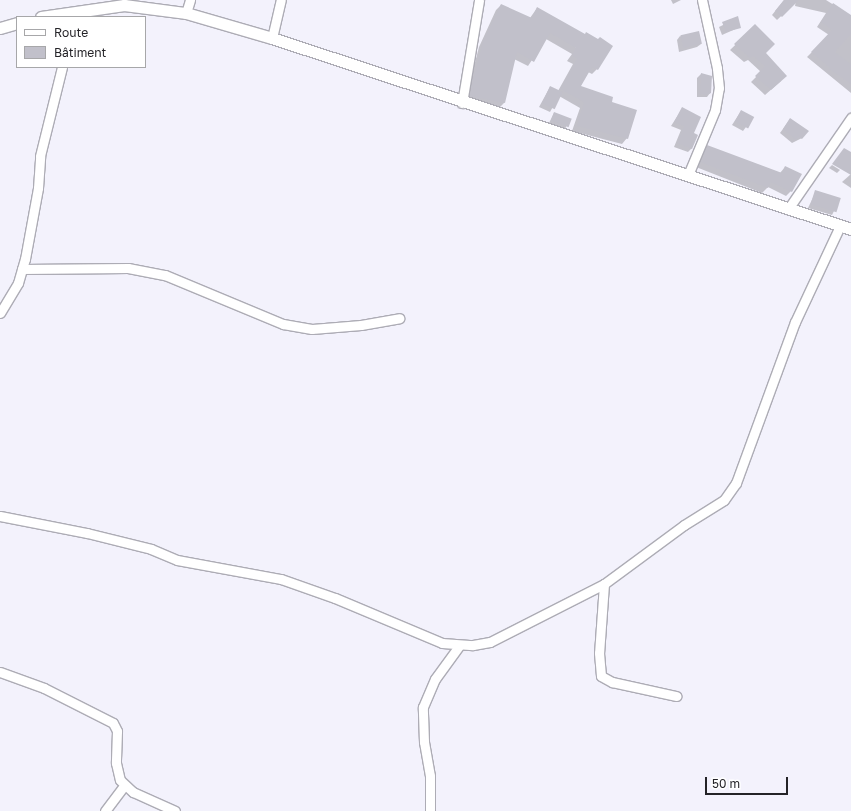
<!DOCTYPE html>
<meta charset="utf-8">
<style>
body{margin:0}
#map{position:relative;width:851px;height:811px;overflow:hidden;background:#f3f2fc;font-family:"Golos Text",sans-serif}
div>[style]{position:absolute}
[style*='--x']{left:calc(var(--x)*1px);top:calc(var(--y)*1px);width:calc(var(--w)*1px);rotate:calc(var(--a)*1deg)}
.shadow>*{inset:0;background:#0003}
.building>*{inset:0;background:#c1c0ca;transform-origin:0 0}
.roads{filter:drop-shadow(1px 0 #adacb5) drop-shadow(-1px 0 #adacb5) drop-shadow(0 1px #adacb5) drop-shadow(0 -1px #adacb5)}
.minor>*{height:9px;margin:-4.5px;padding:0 4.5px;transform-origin:4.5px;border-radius:4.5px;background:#fff}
.tertiary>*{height:11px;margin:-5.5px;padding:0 5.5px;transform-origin:5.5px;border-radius:5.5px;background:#fff}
span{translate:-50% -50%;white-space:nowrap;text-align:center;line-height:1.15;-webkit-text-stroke:3px #fff;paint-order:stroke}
.legend{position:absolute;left:16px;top:16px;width:130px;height:52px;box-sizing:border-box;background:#fff;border:1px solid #a7a7a9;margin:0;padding:5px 7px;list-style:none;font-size:12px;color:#242327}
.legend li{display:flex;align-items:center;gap:8px;height:20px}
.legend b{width:20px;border:1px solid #a7a7a9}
.scale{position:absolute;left:705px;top:777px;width:83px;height:18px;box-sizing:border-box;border:2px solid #242327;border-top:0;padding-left:5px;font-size:12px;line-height:14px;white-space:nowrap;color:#242327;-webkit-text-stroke:3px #fff;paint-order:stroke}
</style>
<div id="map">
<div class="shadow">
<i style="clip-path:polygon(671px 0,681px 0,673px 4px)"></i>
<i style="clip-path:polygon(784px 0,796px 2px,777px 20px,772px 15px)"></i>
<i style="clip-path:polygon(796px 0,826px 0,845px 12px,851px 20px,851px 93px,807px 57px,829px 35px,817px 27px,826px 13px,795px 6px)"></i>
<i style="clip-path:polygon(501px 5px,530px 18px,537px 8px,597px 69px,592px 74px,588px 72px,580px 87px,611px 102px,627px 138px,622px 144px,572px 131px,580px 108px,559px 96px,550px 112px,539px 107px,550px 87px,558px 91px,573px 64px,567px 61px,572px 54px,546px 39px,528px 66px,514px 59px,504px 103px,499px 108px,465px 101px,479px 47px,496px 10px)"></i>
<i style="clip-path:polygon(737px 18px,740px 27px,722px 35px,719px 27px)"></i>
<i style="clip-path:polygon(755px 26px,765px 53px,781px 81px,765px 95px,751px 82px,761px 72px,748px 60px,744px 62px,730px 50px)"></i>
<i style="clip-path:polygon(680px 36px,701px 44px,697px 47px,679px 52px,677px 40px)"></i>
<i style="clip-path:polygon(701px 74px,710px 93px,707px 97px,697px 97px,697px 78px)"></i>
<i style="clip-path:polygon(682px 109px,692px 133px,692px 148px,688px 152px,674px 147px,681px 130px,671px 126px)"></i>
<i style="clip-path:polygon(741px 111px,746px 127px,743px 131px,732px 125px)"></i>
<i style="clip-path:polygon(554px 113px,570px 119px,564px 131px,548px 125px)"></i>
<i style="clip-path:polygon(790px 119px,802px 138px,792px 143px,780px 133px)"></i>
<i style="clip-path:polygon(707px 146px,780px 173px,785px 167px,791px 191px,786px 196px,768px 187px,762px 193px,696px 167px)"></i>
<i style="clip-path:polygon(832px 165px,840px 170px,837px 173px,829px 168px)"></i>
<i style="clip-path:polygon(851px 174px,851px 188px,842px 182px)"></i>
<i style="clip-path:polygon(816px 191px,840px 199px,832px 215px,808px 208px)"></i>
</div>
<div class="building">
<i style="clip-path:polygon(784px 0,799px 0,782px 17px,775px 11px)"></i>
<i style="clip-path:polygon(833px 3px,851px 15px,851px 34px,835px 52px,851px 64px,851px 84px,829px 69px,830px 68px,811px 52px,832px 30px,821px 22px)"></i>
<i style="clip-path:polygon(501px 4px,532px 18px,537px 7px,585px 34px,586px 32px,598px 39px,600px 37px,613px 46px,598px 70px,592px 67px,581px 86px,613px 97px,612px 102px,637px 110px,628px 139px,577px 126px,584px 102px,560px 89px,577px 59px,572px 55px,576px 48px,550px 33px,534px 62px,517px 52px,505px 103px,469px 96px,483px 41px)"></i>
<i style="clip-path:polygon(738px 16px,741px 28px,726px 32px,722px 22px)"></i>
<i style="clip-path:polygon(755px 24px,775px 44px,766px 53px,787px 76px,771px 90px,755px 76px,765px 66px,753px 56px,750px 58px,734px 44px)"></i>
<i style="left:699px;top:31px;width:13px;height:19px;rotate:77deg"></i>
<i style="clip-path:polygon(701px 73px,712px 76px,711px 93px,707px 95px,700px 94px)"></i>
<i style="left:550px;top:86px;width:14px;height:19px;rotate:25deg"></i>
<i style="clip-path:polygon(682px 107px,701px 117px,694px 133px,698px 135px,692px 149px,677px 143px,684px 126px,674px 122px)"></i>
<i style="left:741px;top:110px;width:15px;height:13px;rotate:28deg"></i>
<i style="left:554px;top:112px;width:19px;height:9px;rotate:21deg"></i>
<i style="clip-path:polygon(790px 118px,809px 131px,802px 139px,799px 137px,796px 140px,783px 129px)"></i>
<i style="clip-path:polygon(707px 145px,782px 173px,785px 166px,802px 174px,792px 192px,771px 182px,768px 188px,700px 162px)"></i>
<i style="clip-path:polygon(844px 148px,851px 152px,851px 175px,832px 164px)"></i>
<i style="left:815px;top:190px;width:27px;height:15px;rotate:17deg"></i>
</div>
<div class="roads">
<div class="minor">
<i style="--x:186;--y:13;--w:14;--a:-73"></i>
<i style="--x:272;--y:38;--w:39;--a:-77"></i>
<i style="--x:462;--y:103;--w:104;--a:-80.6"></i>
<i style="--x:688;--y:175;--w:70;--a:-67.4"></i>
<i style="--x:715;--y:110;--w:22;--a:-80"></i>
<i style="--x:719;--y:88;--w:20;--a:-96"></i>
<i style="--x:717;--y:68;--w:70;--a:-102.4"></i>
<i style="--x:788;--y:209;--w:111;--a:-55.3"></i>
<i style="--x:22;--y:269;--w:106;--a:-0.5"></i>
<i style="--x:128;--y:268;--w:38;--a:11"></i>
<i style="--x:165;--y:275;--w:128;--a:22.6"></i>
<i style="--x:283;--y:324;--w:29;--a:10"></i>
<i style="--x:312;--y:329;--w:49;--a:-4.7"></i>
<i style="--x:361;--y:325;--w:39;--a:-10"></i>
<i style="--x:0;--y:313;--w:35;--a:-59"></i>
<i style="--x:18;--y:283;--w:25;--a:-74"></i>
<i style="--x:25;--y:259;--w:72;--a:-79.6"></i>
<i style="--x:38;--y:188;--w:32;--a:-86"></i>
<i style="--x:40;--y:156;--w:92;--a:-76.1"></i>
<i style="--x:0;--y:516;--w:89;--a:11.1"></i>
<i style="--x:87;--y:533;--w:66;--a:14"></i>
<i style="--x:151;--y:549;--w:28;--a:23"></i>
<i style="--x:177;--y:560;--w:106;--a:10.4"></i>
<i style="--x:281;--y:579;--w:57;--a:19.4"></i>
<i style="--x:335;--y:598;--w:116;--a:22.8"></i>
<i style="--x:442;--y:643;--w:31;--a:4"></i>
<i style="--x:473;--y:645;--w:17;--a:-10"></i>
<i style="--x:490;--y:642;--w:128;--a:-27"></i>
<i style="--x:604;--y:584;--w:99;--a:-36.4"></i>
<i style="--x:684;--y:525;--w:47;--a:-32"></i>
<i style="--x:724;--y:500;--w:21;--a:-55"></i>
<i style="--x:736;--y:483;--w:171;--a:-69.9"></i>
<i style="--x:795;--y:322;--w:106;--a:-64.9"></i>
<i style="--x:604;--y:584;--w:69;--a:94.1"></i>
<i style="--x:599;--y:653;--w:23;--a:85"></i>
<i style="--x:601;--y:676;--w:13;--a:29"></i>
<i style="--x:612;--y:682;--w:66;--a:12.3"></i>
<i style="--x:0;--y:672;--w:47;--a:20"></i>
<i style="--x:44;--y:688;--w:77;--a:26.9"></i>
<i style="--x:113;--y:723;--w:9;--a:63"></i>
<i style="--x:117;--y:731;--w:32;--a:92"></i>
<i style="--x:116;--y:763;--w:17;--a:77"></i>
<i style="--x:120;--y:780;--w:18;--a:43"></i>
<i style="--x:133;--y:792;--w:46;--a:24.3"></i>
<i style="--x:105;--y:811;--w:31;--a:-53"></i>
<i style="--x:430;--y:811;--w:35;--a:-90"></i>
<i style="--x:430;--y:776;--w:35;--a:-100"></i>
<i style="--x:424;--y:742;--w:35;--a:-92"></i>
<i style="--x:423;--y:707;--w:30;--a:-67"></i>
<i style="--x:435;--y:679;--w:41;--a:-54"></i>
</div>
<div class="tertiary">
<i style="--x:41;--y:17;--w:84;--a:-8.2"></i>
<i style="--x:124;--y:5;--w:63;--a:7.4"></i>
<i style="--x:186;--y:13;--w:90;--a:16.2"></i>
<i style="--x:272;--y:38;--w:610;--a:18.26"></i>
<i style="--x:0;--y:28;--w:18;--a:-16"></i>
</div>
</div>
<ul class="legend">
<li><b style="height:5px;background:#fff"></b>Route</li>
<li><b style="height:11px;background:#c1c0ca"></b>Bâtiment</li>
</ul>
<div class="scale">50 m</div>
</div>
